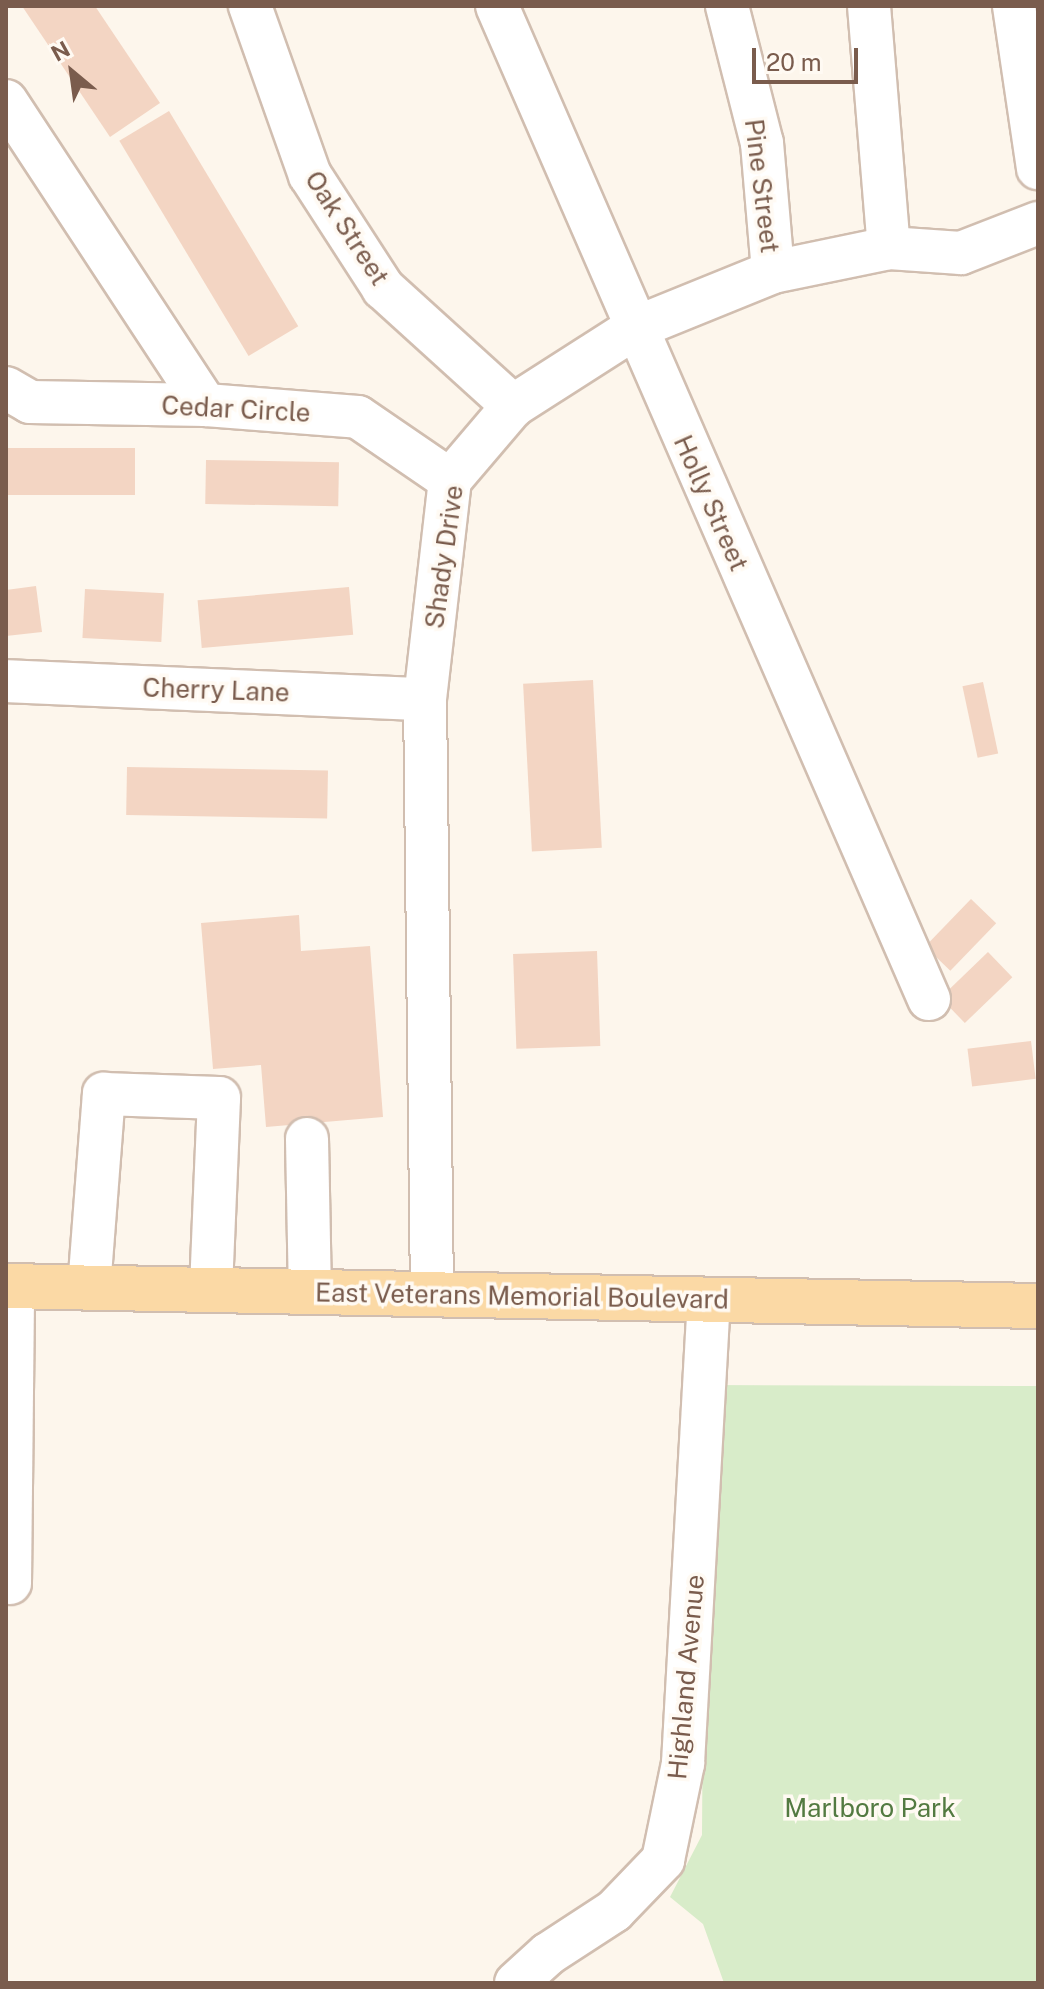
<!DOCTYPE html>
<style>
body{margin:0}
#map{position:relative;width:1044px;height:1989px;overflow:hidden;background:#fdf6ec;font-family:"Public Sans",sans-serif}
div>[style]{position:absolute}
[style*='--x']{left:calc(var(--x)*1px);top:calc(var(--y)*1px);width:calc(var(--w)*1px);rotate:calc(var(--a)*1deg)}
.green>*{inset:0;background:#d8ecc9}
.building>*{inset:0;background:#f3d5c3;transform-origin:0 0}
.roads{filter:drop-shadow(2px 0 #d1beb0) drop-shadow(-2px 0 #d1beb0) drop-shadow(0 2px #d1beb0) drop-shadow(0 -2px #d1beb0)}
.minor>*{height:42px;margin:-21px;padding:0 21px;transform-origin:21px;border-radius:21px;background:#fff}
.major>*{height:44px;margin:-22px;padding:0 22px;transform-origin:22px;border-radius:22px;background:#fbd9a5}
span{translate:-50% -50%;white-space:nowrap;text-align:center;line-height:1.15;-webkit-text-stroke:7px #fffaf3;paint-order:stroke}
.street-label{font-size:26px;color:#7a5c4d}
.park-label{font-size:26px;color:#537a41}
.frame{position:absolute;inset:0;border:8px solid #7a5c4d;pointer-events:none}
.north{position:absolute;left:32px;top:32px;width:80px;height:80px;-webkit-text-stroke:6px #fffaf3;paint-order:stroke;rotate:331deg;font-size:22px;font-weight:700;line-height:32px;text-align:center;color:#7a5c4d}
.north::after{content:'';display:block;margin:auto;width:28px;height:36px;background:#7a5c4d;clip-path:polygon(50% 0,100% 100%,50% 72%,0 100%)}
.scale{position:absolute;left:752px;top:48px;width:106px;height:36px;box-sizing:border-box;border:4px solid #7a5c4d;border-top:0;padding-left:10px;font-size:24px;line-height:28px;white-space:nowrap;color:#7a5c4d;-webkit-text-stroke:6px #fffaf3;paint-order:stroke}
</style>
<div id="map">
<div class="green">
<i style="clip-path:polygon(705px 1385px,1038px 1386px,1038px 1983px,724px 1983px,703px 1924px,670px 1897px,702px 1835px)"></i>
</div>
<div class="building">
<i style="clip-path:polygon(22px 6px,95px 6px,160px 103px,110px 137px)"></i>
<i style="left:169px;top:111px;width:251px;height:58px;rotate:59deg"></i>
<i style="left:135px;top:448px;width:47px;height:129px;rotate:90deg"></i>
<i style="left:206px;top:460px;width:133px;height:44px;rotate:1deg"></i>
<i style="clip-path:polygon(36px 586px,42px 632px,6px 636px,6px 590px)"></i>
<i style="left:349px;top:587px;width:48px;height:152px;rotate:85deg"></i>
<i style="left:85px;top:589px;width:79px;height:49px;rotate:3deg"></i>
<i style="left:593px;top:680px;width:168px;height:70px;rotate:87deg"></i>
<i style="left:983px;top:682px;width:73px;height:21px;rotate:78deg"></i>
<i style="left:127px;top:767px;width:201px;height:48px;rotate:1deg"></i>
<i style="left:971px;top:899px;width:35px;height:66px;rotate:44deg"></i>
<i style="clip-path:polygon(299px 915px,301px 951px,370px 946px,383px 1117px,266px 1127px,261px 1065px,213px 1069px,201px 923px)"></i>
<i style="left:597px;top:951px;width:95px;height:84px;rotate:88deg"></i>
<i style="left:988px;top:952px;width:35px;height:66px;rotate:46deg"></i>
<i style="left:1031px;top:1041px;width:38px;height:64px;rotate:83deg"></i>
</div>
<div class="roads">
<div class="minor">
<i style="--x:250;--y:6;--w:179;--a:70.5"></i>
<i style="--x:310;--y:175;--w:135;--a:57.1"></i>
<i style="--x:383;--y:288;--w:176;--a:42.2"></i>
<i style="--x:497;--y:6;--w:1083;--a:66.49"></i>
<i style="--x:727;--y:6;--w:141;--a:75.7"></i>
<i style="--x:762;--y:143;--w:129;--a:85.1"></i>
<i style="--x:869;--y:6;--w:243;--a:85.3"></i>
<i style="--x:1014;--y:6;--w:164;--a:81.6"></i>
<i style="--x:6;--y:101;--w:364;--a:56.7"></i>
<i style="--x:6;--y:388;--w:28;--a:30"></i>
<i style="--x:30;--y:402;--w:176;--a:1"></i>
<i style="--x:206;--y:405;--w:152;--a:4.5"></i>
<i style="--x:358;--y:417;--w:112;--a:34.4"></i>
<i style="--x:6;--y:681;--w:419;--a:2.5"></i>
<i style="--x:307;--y:1139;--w:153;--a:88.9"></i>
<i style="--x:89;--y:1288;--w:195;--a:-85.6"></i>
<i style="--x:104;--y:1094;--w:115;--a:2"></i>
<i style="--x:219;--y:1098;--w:192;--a:92.4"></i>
<i style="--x:432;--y:1295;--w:596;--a:-90.67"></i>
<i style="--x:425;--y:699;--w:220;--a:-83.5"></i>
<i style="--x:450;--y:480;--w:97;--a:-49.6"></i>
<i style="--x:513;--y:406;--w:145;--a:-32.6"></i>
<i style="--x:635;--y:328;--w:149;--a:-22.1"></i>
<i style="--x:773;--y:272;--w:118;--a:-11.7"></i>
<i style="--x:889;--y:248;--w:72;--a:4"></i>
<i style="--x:961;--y:253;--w:83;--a:-21.3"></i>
<i style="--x:10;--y:1583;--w:297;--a:-89.4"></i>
<i style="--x:516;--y:1983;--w:43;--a:-42.2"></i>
<i style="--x:548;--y:1954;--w:79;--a:-33.1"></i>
<i style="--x:614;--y:1911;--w:71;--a:-46.1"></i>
<i style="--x:663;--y:1860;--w:99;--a:-78.3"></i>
<i style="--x:683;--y:1763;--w:464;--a:-86.8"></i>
</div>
<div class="major">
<i style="--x:6;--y:1286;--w:1032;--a:1.11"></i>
</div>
</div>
<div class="street-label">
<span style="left:762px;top:186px;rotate:83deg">Pine Street</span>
<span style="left:347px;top:228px;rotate:57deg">Oak Street</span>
<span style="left:236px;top:409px;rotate:3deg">Cedar Circle</span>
<span style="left:711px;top:503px;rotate:66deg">Holly Street</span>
<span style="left:444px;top:557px;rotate:-82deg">Shady Drive</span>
<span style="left:216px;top:690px;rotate:2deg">Cherry Lane</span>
<span style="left:522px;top:1296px;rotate:1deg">East Veterans Memorial Boulevard</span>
<span style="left:686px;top:1677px;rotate:-85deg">Highland Avenue</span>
</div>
<div class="park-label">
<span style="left:870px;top:1808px">Marlboro Park</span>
</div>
<div class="frame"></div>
<div class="north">N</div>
<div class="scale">20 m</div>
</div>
